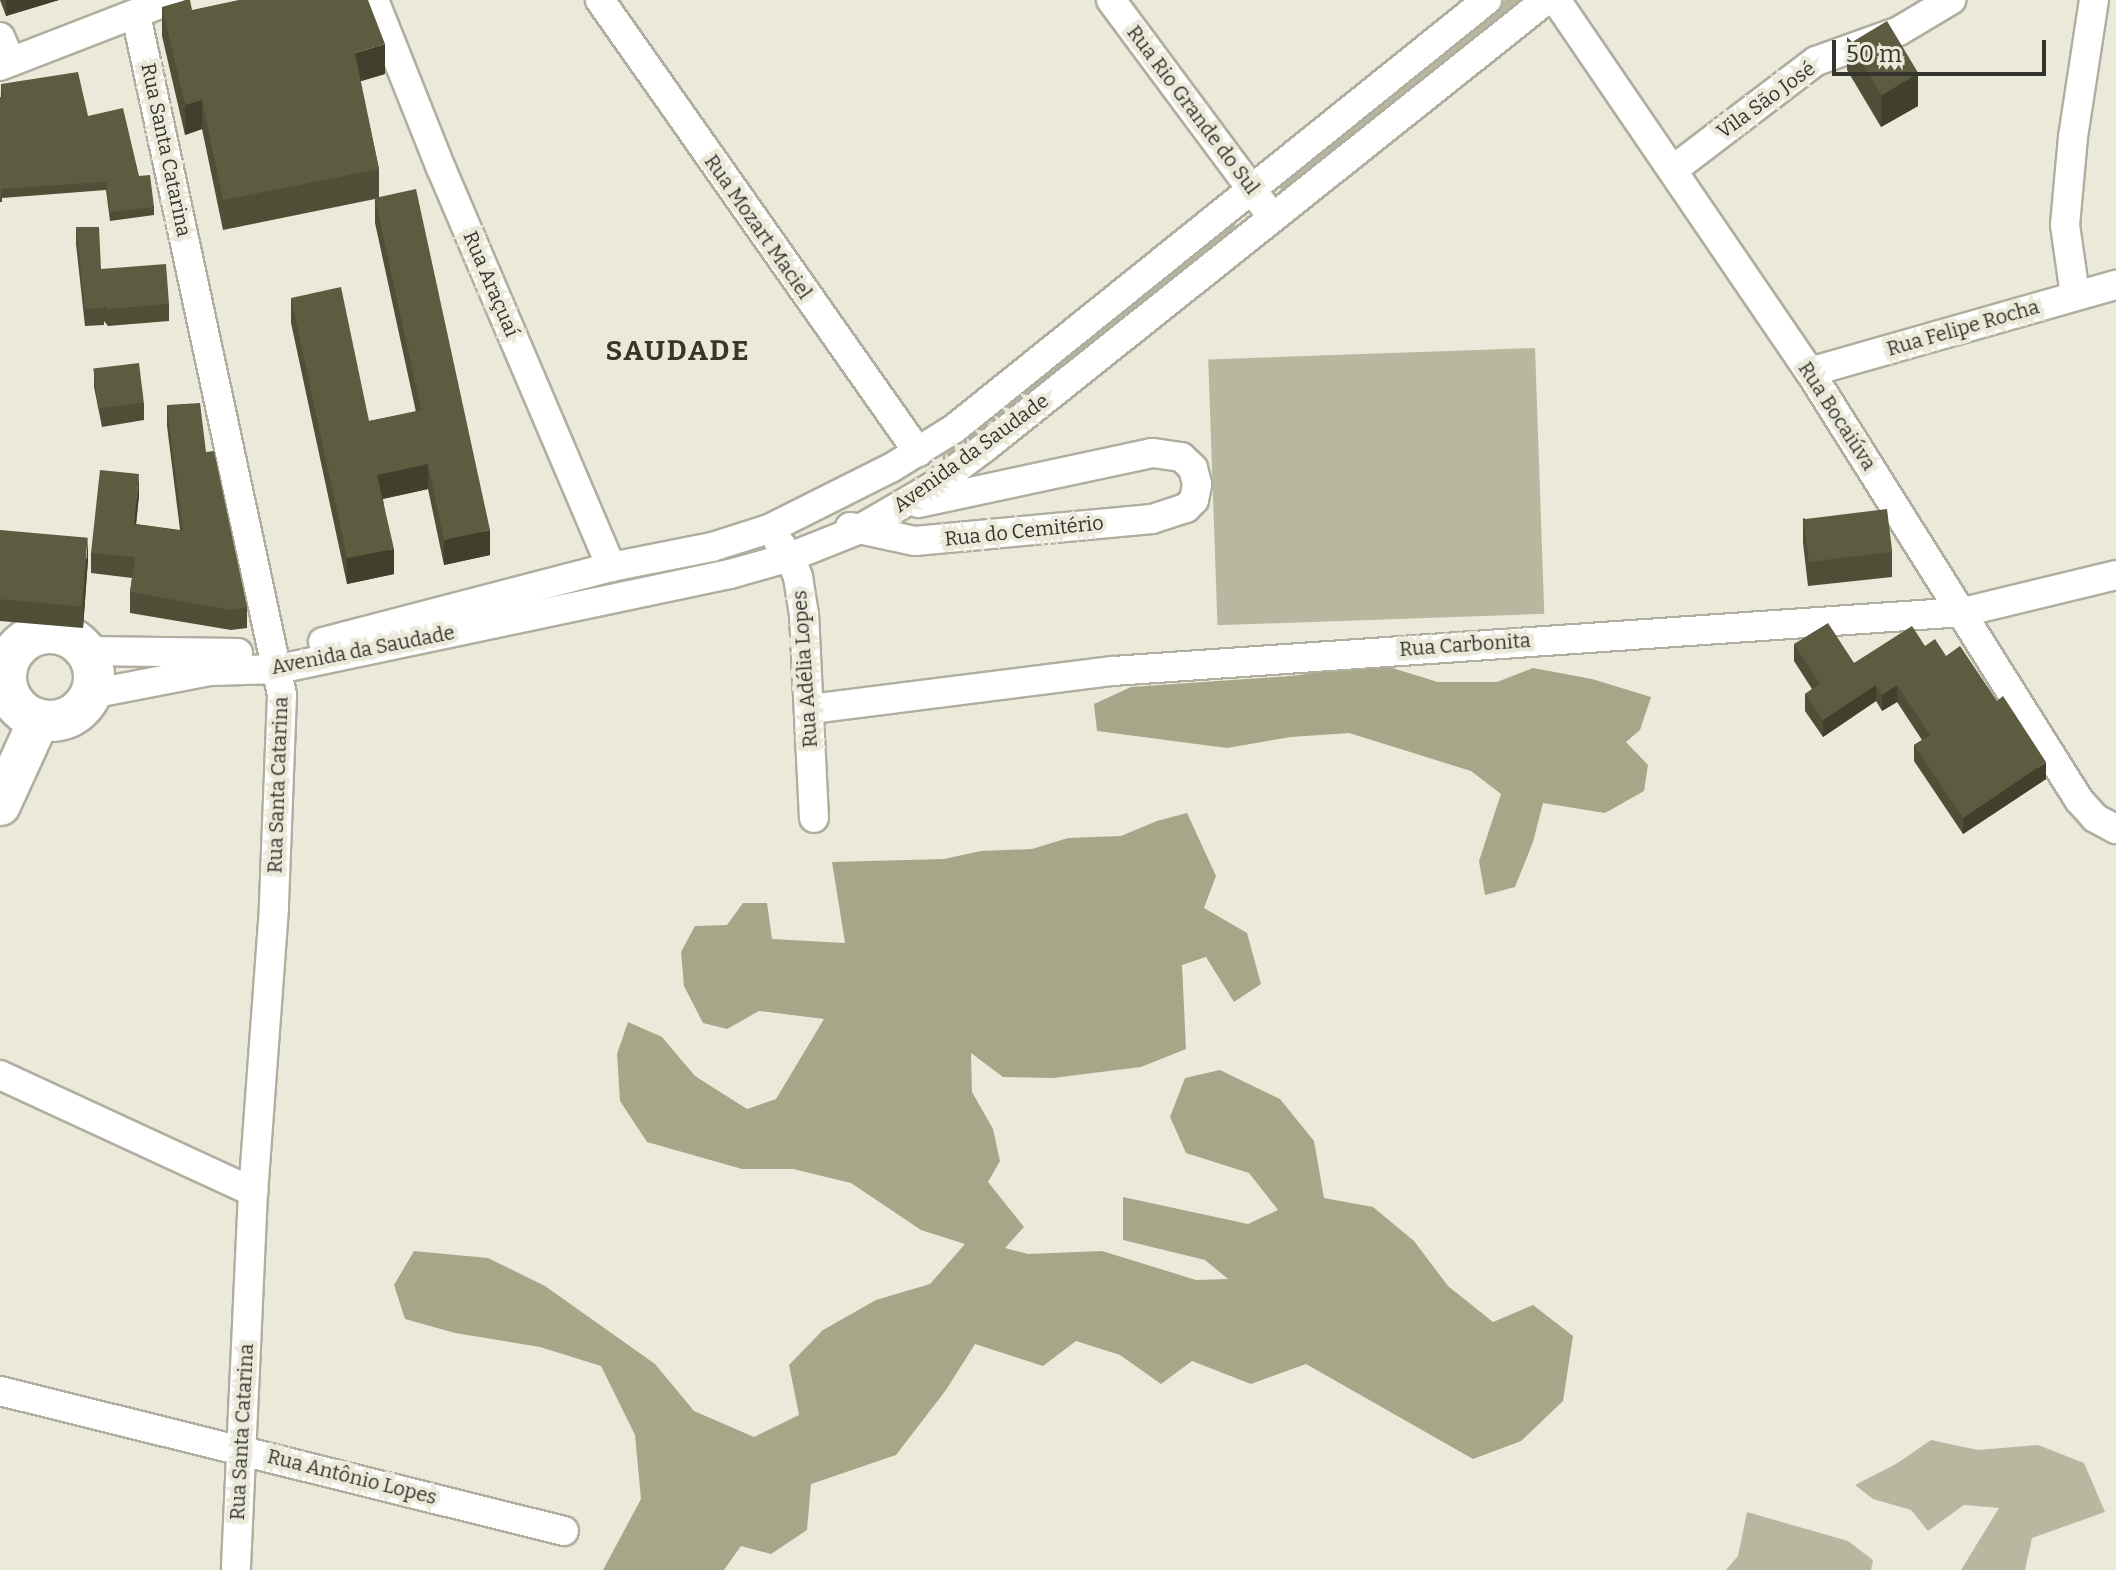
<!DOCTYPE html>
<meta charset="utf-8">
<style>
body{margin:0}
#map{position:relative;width:2116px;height:1570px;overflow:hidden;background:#ebeada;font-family:Bitter,serif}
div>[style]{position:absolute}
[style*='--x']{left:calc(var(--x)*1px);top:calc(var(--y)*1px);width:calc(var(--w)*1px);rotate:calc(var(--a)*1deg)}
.green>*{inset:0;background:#b8b79f;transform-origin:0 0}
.forest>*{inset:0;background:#a8a688}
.roads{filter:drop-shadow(2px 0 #afae9f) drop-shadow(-2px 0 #afae9f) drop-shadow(0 2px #afae9f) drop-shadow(0 -2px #afae9f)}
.street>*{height:28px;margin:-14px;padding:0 14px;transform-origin:14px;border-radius:14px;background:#fff}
.secondary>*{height:40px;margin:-20px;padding:0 20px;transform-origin:20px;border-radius:20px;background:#fff}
.secondary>.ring{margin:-20px;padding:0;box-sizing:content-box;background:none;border:40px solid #fff;border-radius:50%}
.wall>*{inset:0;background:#504e37}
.shaded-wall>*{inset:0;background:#41402d}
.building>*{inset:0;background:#5d5b40;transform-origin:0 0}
span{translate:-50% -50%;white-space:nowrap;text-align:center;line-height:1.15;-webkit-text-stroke:8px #ebeada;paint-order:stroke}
.street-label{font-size:20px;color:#34342e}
.district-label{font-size:28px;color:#363629;font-weight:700;letter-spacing:2px}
.scale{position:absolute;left:1832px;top:40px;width:214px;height:36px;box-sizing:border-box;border:4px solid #34342e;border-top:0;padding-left:10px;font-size:24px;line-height:28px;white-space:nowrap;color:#34342e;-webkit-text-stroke:6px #ebeada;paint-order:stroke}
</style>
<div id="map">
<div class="green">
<i style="clip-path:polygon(1505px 0,1525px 0,1285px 193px,1281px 191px,1280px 184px,1289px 174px)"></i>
<i style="clip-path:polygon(1233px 224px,1240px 229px,948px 460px,943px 458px,941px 451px)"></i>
<i style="left:1535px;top:348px;width:266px;height:327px;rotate:88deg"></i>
<i style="clip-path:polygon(1931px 1440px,1978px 1450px,2038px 1445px,2084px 1463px,2105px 1512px,2032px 1538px,2025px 1570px,1961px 1570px,1999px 1508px,1964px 1505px,1928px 1531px,1911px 1510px,1873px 1499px,1855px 1485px,1896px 1464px)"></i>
<i style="clip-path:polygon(1747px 1512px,1848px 1541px,1873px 1560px,1871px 1570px,1726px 1570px,1738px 1556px)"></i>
</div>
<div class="forest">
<i style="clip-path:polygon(1379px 664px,1438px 682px,1497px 682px,1533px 668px,1592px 679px,1651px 697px,1640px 730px,1626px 742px,1648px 765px,1644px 791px,1605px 813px,1543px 803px,1533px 842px,1515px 887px,1485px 895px,1479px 861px,1501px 794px,1471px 771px,1349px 733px,1291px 737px,1227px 748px,1097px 731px,1094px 704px,1131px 687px,1291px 676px)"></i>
<i style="clip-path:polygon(1187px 813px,1216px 876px,1204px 908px,1247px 933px,1261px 984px,1234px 1002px,1206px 957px,1182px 965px,1186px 1049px,1141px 1067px,1053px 1078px,1003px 1077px,971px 1053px,972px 1092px,993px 1129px,1000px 1161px,988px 1182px,1024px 1227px,1005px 1248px,1028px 1254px,1102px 1251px,1196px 1280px,1228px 1279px,1205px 1260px,1123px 1240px,1123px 1197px,1248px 1224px,1278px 1210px,1249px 1173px,1186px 1153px,1170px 1117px,1185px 1078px,1220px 1070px,1280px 1099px,1314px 1141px,1324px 1198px,1373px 1207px,1414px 1241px,1448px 1286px,1493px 1322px,1533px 1305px,1573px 1336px,1563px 1401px,1521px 1441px,1473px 1459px,1306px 1364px,1251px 1384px,1192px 1361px,1161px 1384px,1120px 1355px,1076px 1341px,1043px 1366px,975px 1344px,946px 1390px,896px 1455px,811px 1484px,807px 1530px,771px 1554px,741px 1546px,724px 1570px,603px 1570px,641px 1499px,635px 1435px,601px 1366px,540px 1347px,455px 1333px,405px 1319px,394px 1285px,414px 1251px,488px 1258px,545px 1286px,655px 1364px,694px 1411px,754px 1437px,799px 1415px,789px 1365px,823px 1330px,876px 1300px,930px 1284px,965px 1244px,921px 1230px,851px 1183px,793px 1169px,742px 1169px,647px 1142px,620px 1101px,617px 1054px,628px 1022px,662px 1037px,695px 1076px,747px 1109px,776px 1099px,824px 1019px,759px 1011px,727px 1029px,703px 1023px,684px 986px,681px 952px,695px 926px,727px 925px,743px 903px,767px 903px,772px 939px,845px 943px,832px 862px,944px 859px,981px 851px,1032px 849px,1068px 838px,1121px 836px,1157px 821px)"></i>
</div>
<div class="roads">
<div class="street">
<i style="--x:374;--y:0;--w:181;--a:68.3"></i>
<i style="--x:441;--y:168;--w:434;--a:66.9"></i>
<i style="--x:600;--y:0;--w:553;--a:54.87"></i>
<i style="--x:1111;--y:0;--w:255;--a:53.4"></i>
<i style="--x:1556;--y:0;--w:450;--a:55.7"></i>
<i style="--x:1810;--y:372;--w:506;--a:57.85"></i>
<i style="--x:2079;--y:800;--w:24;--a:48"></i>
<i style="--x:2095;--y:818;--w:24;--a:28"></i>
<i style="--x:136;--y:15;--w:695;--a:77.88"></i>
<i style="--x:282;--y:695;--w:213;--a:92.2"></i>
<i style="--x:274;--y:908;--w:285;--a:94.2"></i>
<i style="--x:253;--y:1192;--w:378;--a:92.6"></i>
<i style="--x:0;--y:37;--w:27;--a:66"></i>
<i style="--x:0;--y:66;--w:182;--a:-21.2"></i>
<i style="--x:1674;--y:169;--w:178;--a:-37.3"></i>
<i style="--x:1816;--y:61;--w:88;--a:-19.9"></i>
<i style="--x:1899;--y:31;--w:61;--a:-30.8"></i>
<i style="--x:2075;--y:295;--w:71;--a:-98.1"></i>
<i style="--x:2065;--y:225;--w:88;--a:-84.8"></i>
<i style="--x:2073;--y:137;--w:139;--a:-81.3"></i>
<i style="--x:1810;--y:372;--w:318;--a:-15.9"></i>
<i style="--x:850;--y:527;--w:66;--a:12.2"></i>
<i style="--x:915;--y:541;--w:238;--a:-5.3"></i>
<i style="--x:1152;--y:519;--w:36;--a:-18"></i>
<i style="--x:1186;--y:508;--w:11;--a:-45"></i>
<i style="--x:1194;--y:500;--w:16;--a:-79"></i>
<i style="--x:1197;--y:484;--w:16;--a:-104"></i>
<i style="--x:1193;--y:468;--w:16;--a:-137"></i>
<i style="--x:1181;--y:457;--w:29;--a:-172"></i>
<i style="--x:1152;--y:453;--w:239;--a:167.9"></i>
<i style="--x:778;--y:541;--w:20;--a:53"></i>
<i style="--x:790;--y:557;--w:22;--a:68"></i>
<i style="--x:798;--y:577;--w:37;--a:81"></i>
<i style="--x:804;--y:614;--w:204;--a:87.2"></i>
<i style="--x:323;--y:642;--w:298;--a:-14.6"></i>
<i style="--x:611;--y:567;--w:103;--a:-11.2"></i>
<i style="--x:712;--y:547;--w:60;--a:-17.5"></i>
<i style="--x:769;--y:529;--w:136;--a:-26.6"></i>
<i style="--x:891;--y:468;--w:75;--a:-32"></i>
<i style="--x:955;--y:428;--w:683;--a:-38.82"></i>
<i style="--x:86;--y:651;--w:152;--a:0.8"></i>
<i style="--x:91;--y:694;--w:121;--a:-10.9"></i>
<i style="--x:210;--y:671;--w:69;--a:-1.7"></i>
<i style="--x:279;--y:669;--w:461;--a:-11.9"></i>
<i style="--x:730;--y:574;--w:62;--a:-15.8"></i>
<i style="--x:790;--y:557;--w:73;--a:-21.7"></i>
<i style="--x:858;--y:530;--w:86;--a:-30.2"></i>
<i style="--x:932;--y:487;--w:65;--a:-36.9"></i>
<i style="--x:984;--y:448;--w:719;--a:-38.56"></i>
<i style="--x:811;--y:709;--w:304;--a:-7.2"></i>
<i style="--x:1113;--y:671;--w:852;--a:-3.97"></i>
<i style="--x:1963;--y:612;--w:157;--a:-13.6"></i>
<i style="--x:0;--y:1075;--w:279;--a:24.8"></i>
<i style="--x:0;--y:1391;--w:581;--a:13.94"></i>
</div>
<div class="secondary">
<i class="ring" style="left:6px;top:633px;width:48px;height:48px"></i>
<i style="--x:0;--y:805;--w:94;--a:-65.4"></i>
</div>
</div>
<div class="wall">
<i style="clip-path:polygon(0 0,59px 0,6px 16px)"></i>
<i style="clip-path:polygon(162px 7px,192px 10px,385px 74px,360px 81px,379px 169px,379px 197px,490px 555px,444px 565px,428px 489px,383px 499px,394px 574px,347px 584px,291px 323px,291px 298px,369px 421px,416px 412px,375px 223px,375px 199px,223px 230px,202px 129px,185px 135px,162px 36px)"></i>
<i style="clip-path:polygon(1847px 37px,1918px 106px,1881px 127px,1847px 70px)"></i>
<i style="clip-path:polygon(1px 84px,88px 116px,139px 176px,154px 207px,154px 215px,110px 221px,106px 190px,2px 198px,2px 202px,0 202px)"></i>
<i style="clip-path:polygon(76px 227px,101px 269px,169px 304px,169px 321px,108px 326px,104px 321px,104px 325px,85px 326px,76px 244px)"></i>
<i style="clip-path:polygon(94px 370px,144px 403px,144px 420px,102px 427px,94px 387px)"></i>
<i style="clip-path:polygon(167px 405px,206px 452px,247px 607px,247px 628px,231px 630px,130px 613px,130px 592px,132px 578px,91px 573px,91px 553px,139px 495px,136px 524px,180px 530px,167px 426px)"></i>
<i style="clip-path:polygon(1803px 518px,1892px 552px,1892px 577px,1808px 586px,1803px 543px)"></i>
<i style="clip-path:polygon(0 530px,88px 559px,83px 628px,0 621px)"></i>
<i style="clip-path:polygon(1794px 644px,1854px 663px,1925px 646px,1946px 656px,2046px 779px,1963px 834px,1914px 761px,1914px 745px,1922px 740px,1897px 702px,1882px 711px,1876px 701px,1823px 737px,1805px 711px,1805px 694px,1812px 689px,1794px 661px)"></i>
</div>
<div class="shaded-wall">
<i style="clip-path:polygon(6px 0,59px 0,6px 16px)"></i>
<i style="clip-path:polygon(385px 44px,385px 74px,355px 83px,355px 53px)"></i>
<i style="clip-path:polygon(1918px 73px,1918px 106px,1881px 127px,1881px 94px)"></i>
<i style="clip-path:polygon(202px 100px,202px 129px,185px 135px,185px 105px)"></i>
<i style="clip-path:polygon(428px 464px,428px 489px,377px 500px,377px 475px)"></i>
<i style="clip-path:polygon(139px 474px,139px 495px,134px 545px,134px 524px)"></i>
<i style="clip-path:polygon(490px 530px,490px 555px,444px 565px,444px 540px)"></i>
<i style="clip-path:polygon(88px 537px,88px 559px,83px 628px,83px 606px)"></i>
<i style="clip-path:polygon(394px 549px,394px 574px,347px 584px,347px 558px)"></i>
<i style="clip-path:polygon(1876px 685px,1876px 701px,1823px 737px,1823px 720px)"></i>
<i style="clip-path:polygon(1897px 685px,1897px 702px,1882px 711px,1882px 695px)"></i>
<i style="clip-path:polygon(2046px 762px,2046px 779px,1963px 834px,1963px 818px)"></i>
</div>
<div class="building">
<i style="clip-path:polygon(186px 0,190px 0,192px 10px,239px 0,368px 0,385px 44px,355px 53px,379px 169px,223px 200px,202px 100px,185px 105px,162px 7px)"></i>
<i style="left:1887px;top:21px;width:61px;height:43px;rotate:59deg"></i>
<i style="clip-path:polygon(78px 72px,88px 116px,123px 108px,139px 176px,150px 175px,154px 207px,110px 212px,106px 182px,1px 189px,2px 194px,0 194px,0 97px,3px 97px,1px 84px)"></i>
<i style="clip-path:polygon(416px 189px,490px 530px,444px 540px,428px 464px,377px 475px,394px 549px,347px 558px,291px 298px,341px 287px,369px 421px,421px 410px,375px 198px)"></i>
<i style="clip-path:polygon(76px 227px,99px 227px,101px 269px,166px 264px,169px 304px,108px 309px,103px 304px,104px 308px,85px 309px)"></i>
<i style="left:139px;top:363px;width:40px;height:46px;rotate:83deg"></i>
<i style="clip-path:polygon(200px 403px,206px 452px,214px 451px,247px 607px,231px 610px,130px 592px,135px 557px,91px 553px,100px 470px,139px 474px,134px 524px,183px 531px,167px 405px)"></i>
<i style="left:1887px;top:509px;width:43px;height:84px;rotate:83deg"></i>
<i style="left:0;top:530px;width:88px;height:69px;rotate:5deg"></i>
<i style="clip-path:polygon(1828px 623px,1854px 663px,1912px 626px,1925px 646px,1935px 639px,1946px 656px,1960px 646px,1997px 701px,2003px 696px,2046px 762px,1963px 818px,1914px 745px,1930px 735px,1897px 685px,1882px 695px,1876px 685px,1823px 720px,1805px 694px,1820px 684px,1794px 644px)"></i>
</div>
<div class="street-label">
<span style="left:1766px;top:100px;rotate:-36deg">Vila São José</span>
<span style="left:1193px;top:110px;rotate:53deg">Rua Rio Grande do Sul</span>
<span style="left:166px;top:150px;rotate:78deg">Rua Santa Catarina</span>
<span style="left:758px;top:227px;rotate:55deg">Rua Mozart Maciel</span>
<span style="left:491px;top:284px;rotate:67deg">Rua Araçuaí</span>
<span style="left:1963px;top:328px;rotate:-16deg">Rua Felipe Rocha</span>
<span style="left:1837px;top:416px;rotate:57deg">Rua Bocaiúva</span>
<span style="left:971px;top:453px;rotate:-36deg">Avenida da Saudade</span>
<span style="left:1024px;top:531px;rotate:-6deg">Rua do Cemitério</span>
<span style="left:1465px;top:645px;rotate:-4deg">Rua Carbonita</span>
<span style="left:363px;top:650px;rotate:-11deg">Avenida da Saudade</span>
<span style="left:805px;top:669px;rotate:-94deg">Rua Adélia Lopes</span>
<span style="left:278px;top:785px;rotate:-88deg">Rua Santa Catarina</span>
<span style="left:242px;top:1432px;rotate:-87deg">Rua Santa Catarina</span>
<span style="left:352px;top:1477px;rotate:14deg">Rua Antônio Lopes</span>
</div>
<div class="district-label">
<span style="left:678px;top:351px">SAUDADE</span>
</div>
<div class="scale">50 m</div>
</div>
